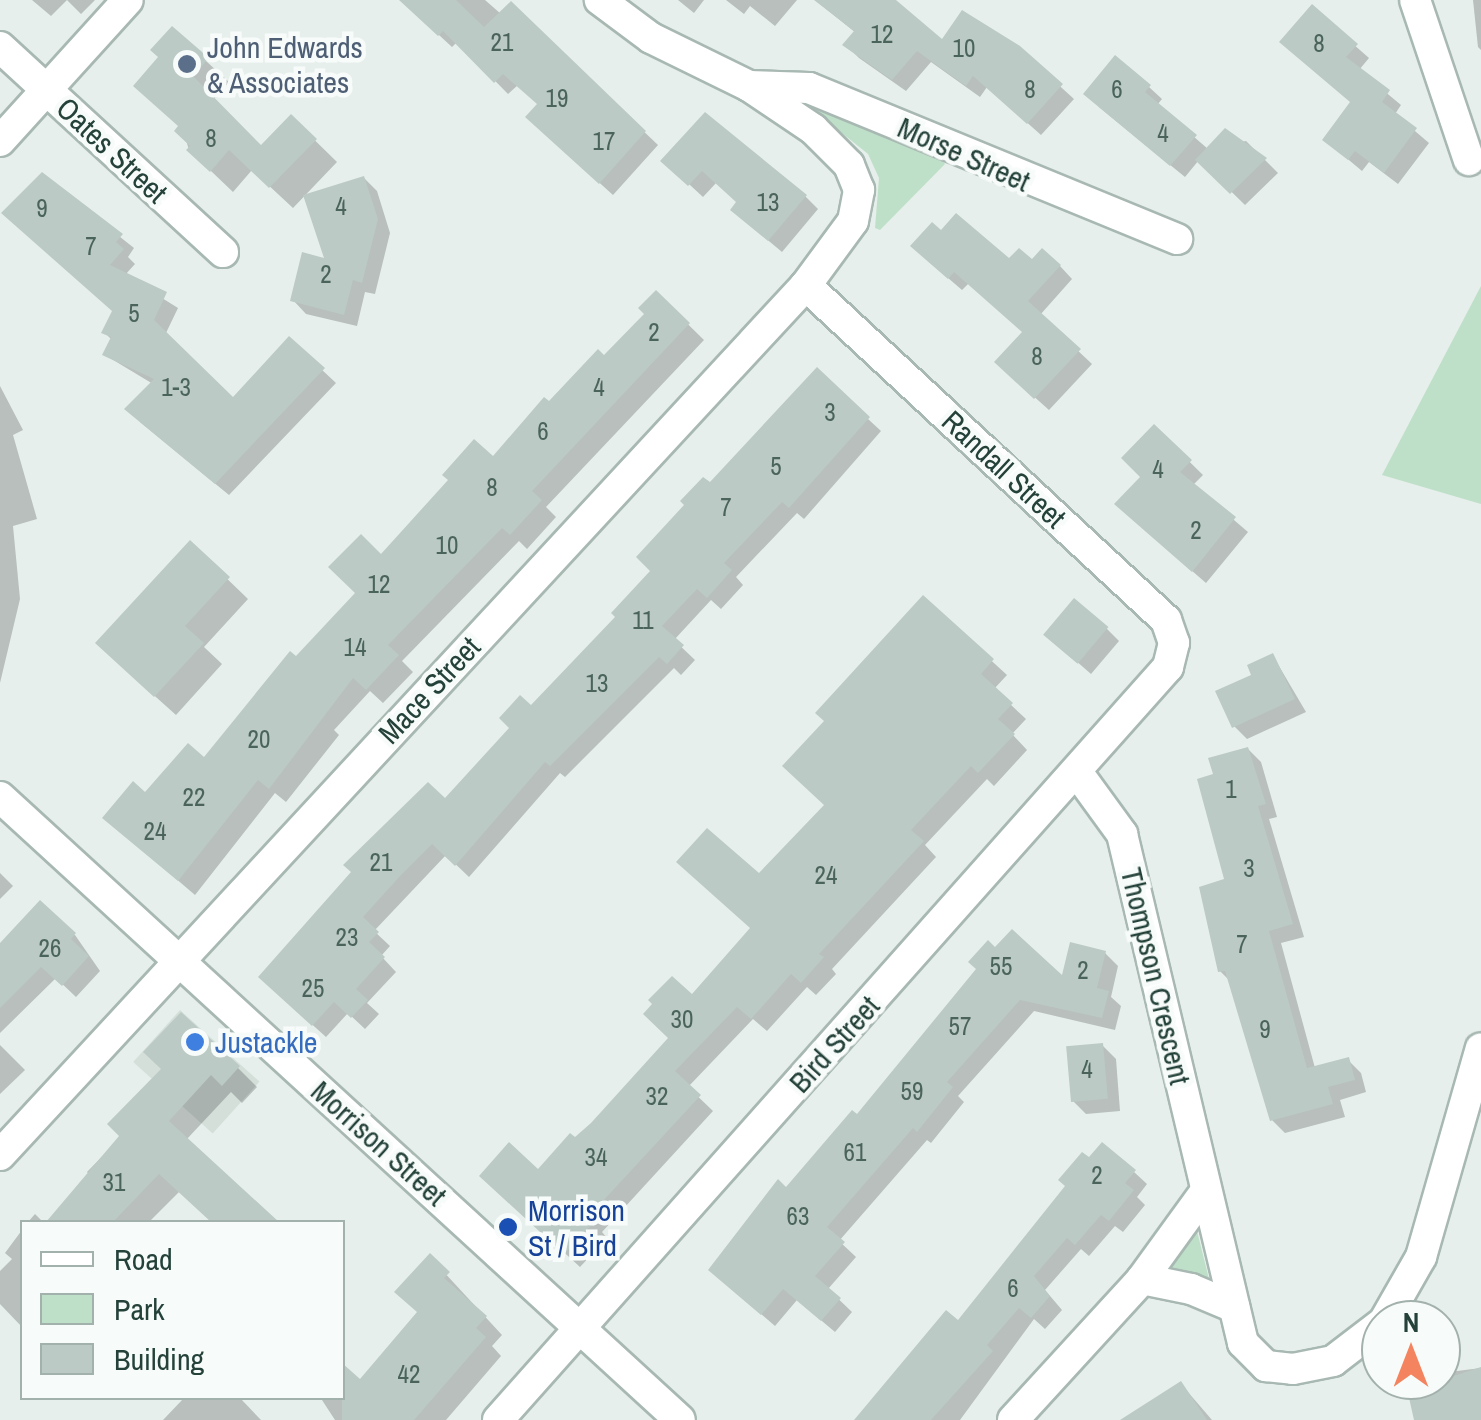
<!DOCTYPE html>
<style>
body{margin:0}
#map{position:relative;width:1481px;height:1420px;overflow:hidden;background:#e6efeb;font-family:"Archivo Narrow",sans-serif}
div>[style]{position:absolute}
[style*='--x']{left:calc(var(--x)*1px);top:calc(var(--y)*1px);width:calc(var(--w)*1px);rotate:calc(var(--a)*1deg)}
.built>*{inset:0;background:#d4dfda;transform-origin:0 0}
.green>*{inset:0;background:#bfe0c8}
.shadow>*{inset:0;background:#0003}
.building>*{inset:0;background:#bbcac4;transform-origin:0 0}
.roads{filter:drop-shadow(2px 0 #a8b8b2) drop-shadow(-2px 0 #a8b8b2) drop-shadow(0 2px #a8b8b2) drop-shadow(0 -2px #a8b8b2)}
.minor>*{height:30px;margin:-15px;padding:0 15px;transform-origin:15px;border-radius:15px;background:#fff}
.dots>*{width:28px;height:28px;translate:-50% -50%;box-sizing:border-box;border:5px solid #f7fbf9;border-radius:50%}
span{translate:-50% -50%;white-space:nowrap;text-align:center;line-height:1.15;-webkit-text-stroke:9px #f7fbf9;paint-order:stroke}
.number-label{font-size:25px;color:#4a645c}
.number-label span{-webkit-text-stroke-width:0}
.service-label{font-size:30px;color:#4e5e75}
.left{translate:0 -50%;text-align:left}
.street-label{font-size:30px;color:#24423a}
.shop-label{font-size:30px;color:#366cbe}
.transit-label{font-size:30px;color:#164399}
.legend{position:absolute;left:20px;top:1220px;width:325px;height:180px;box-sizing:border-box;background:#f7fbf9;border:2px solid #a3b1ad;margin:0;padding:12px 18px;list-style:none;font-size:30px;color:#24423a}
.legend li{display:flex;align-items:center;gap:20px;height:50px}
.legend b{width:50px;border:2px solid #a3b1ad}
.north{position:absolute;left:1361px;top:1300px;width:100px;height:100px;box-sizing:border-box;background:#f7fbf9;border:2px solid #a3b1ad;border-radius:50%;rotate:0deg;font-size:28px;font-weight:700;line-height:40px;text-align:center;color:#24423a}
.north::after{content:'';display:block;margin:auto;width:35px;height:45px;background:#f4845f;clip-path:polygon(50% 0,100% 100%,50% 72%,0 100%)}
</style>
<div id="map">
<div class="built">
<i style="left:180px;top:1010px;width:107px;height:70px;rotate:42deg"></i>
</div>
<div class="green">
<i style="clip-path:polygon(816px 102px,934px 151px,945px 164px,880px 230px,875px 228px,879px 178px,868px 154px,812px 109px)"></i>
<i style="clip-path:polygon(1481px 286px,1481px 504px,1382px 475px)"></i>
<i style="clip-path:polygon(1197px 1231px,1209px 1279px,1166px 1270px)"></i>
</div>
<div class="shadow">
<i style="clip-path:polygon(32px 0,95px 0,81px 14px,67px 0,51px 16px)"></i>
<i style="clip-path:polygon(401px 0,485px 0,501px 14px,511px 5px,658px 145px,613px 195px,541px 130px,540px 105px,518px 85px,508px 94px,457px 42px,452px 47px)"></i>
<i style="clip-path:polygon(678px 0,704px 0,694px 13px)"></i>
<i style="clip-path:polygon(726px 0,797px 0,775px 26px,750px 6px,744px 14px)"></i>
<i style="clip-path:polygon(815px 0,892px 0,942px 42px,1018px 48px,1074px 99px,1041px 135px,987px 87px,980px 97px,931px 62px,906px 91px,859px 58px,846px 45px,856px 33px)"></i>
<i style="clip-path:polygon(1473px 0,1481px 0,1481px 50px,1478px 47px)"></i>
<i style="clip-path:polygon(1312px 8px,1369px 58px,1359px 70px,1401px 105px,1395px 114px,1429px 143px,1398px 184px,1369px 162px,1362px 171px,1325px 140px,1353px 103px)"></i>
<i style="clip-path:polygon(172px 30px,229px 82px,213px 100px,261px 148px,291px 117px,337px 162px,293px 208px,252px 170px,233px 192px,189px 150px,161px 58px)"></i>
<i style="clip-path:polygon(1149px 87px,1162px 99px,1157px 105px,1208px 149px,1246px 141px,1278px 173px,1245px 205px,1199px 160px,1185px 177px,1099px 107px)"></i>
<i style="clip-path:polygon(664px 161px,805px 196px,818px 209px,782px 252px,746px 222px,739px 203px,717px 182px,703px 197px)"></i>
<i style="clip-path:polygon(42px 175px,134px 248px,128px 257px,135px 264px,125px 275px,178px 308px,165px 335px,233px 401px,289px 339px,336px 383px,229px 495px,140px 422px,153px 384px,105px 355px,112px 340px,104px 332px,114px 312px)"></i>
<i style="clip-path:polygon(364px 178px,377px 191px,390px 233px,375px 294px,365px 292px,357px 326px,306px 314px,293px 300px,328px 261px)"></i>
<i style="clip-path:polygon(941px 234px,1009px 262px,1060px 266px,1072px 279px,1040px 315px,1092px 364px,1049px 410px,1010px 375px,1025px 332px,969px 283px,962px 290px,926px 259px)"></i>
<i style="clip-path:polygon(656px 293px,704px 340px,546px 507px,556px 517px,527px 549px,519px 541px,402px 661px,413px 672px,383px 703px,370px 691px,334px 730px,339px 735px,286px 802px,275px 793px,195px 895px,105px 818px,204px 760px,358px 593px,381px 558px,604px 358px,648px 314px)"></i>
<i style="clip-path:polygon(0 386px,23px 430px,13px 435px,37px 519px,13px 526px,20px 599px,0 683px)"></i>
<i style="clip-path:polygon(868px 419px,881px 431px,804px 519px,797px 513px,736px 577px,743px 585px,721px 609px,711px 600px,674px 640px,695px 660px,681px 675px,674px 668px,565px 777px,560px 773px,469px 877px,446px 855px,374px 931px,390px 946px,381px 956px,396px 972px,367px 1003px,379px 1014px,365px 1029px,348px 1013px,326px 1037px,274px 990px,619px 617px,710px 486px)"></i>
<i style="clip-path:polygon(1155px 428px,1203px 475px,1193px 485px,1248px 532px,1206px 583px,1130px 517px)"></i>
<i style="clip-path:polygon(190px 543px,248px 599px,204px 647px,222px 664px,176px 715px,118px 663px)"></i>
<i style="clip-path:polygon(923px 598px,1007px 675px,994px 689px,1026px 719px,1012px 734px,1027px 750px,994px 786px,987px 779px,925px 845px,936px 857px,832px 969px,836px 974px,816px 995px,807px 987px,767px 1031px,753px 1019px,688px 1087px,713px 1111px,602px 1232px,607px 1238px,580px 1267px,496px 1190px,538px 1173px,575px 1141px,671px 1038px,692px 998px,753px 929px,759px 877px,827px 806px,827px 722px)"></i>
<i style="clip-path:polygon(1106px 628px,1119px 641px,1091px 674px,1059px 646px)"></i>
<i style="clip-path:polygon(1273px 656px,1306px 712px,1247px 739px,1234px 726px,1255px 676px)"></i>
<i style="clip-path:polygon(1248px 749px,1261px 762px,1277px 817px,1269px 819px,1304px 937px,1281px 943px,1315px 1068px,1348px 1060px,1361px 1073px,1366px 1092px,1340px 1100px,1345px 1117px,1285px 1133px,1272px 1120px,1230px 981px,1220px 971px,1227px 881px,1216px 776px)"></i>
<i style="clip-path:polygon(0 873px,13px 886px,0 899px)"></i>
<i style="clip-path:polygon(75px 935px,100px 971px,76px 997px,56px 978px,0 1033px,0 947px)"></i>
<i style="clip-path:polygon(1105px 953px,1118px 966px,1111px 997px,1121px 1006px,1115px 1030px,1034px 1011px,958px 1096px,964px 1102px,931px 1143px,927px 1140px,839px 1241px,856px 1257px,828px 1289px,852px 1312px,835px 1332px,797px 1300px,775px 1326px,725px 1283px,787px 1191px,857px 1118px,979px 969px,1064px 979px)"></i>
<i style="clip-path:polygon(0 1045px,25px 1070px,0 1094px)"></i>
<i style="clip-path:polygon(1103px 1046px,1116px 1059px,1120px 1111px,1086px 1114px,1073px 1101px)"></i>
<i style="clip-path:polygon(238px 1068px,257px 1087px,242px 1103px,231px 1092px,186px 1140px,276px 1222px,213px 1222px,180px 1191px,149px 1222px,50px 1222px,92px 1178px,87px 1172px,122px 1136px,164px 1069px)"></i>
<i style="clip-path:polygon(1134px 1172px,1147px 1184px,1137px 1197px,1145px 1205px,1123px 1232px,1115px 1226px,1089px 1256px,1081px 1249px,1045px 1290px,1062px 1310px,1045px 1329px,1034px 1319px,960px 1420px,856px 1420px)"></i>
<i style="clip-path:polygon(35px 1214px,43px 1222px,28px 1222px)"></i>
<i style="clip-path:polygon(22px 1230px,22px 1327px,0 1304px,0 1271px,12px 1259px,5px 1253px)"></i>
<i style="clip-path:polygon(430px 1257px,502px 1335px,492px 1346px,501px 1356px,446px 1420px,335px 1420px,322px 1400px,342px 1398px,360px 1383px,420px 1313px)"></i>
<i style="clip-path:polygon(1481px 1368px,1481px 1420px,1417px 1420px,1407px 1380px,1441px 1380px,1441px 1373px)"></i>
<i style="clip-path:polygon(1181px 1384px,1212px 1420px,1132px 1420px)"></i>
<i style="clip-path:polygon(184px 1398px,240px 1398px,261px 1420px,163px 1420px)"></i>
</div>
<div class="building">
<i style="clip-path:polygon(399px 0,456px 0,484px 27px,511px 1px,646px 131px,599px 184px,525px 117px,537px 104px,503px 74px,494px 83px,443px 31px,438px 36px)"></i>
<i style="clip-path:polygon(814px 0,896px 0,942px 39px,962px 10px,1020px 46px,1063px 84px,1027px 124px,973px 76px,966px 86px,917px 51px,892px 80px,842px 45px,854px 31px)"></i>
<i style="clip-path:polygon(1312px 4px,1358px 44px,1346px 57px,1390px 90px,1382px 102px,1417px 128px,1384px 173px,1355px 151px,1348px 160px,1322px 140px,1350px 102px,1279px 42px)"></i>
<i style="clip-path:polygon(172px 26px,209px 58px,193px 76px,261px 145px,291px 114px,317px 139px,269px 188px,229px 150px,210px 172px,186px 150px,190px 146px,174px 131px,178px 126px,133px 86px,158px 57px,150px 50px)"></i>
<i style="clip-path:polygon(1115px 55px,1151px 85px,1145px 92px,1197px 135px,1170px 166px,1083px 94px)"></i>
<i style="clip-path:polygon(705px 112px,807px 195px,768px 241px,730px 210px,736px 202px,702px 171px,688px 186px,660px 161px)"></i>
<i style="clip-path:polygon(1225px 128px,1267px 158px,1230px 194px,1195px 160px)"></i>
<i style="clip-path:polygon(42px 172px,123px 234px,116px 242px,124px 249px,110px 265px,167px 292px,154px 320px,233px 397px,289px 336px,325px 368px,215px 484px,124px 409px,154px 379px,102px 355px,111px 337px,101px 333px,112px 311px,1px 213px)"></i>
<i style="clip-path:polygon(364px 176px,378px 219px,362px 283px,353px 280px,344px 315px,290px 301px,302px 252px,324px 258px,303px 195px)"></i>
<i style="clip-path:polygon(956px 213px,1009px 258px,1019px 248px,1032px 259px,1042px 248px,1061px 265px,1028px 301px,1081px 349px,1034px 399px,994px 362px,1022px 332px,954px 272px,948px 279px,910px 246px,932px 222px,941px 230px)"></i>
<i style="clip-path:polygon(656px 290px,690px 323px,532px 491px,542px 500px,510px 535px,502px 528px,388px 645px,399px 655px,366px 690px,353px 678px,269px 789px,258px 780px,178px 881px,102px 818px,133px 781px,145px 792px,188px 743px,204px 757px,290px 651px,296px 656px,355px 593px,328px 567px,361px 534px,381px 554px,448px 480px,442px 475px,474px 439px,493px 456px,544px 397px,549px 401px,598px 349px,604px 355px,644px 314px,638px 308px)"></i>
<i style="clip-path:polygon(817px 367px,870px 417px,789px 508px,782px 502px,724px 563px,732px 570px,707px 598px,697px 589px,662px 626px,684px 645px,667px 664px,659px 657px,550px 766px,545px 762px,455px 866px,432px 844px,401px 875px,363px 917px,379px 932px,369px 942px,385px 957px,356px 989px,368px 1000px,351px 1018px,334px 1002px,312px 1026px,258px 977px,351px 872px,343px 865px,428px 782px,445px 798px,509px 728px,499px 718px,520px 695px,531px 705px,615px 617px,611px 613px,650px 571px,636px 557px,684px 505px,680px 501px,703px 477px,710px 482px)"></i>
<i style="clip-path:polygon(1154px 424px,1192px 460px,1180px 472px,1236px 517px,1192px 572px,1114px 504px,1140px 477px,1121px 458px)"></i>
<i style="clip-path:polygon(190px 540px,230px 577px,185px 626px,204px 643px,154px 697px,95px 643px)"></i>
<i style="clip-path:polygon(923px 595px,994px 659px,981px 674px,1013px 703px,998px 719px,1015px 734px,978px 773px,971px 766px,911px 830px,924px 841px,819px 954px,824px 957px,801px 983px,791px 974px,751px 1019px,737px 1007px,675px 1071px,701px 1095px,589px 1216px,595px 1221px,564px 1254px,479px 1176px,509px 1142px,538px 1169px,570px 1133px,575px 1137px,591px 1123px,668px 1038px,643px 1014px,652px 1004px,648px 1000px,672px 976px,692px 994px,750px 928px,676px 862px,707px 828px,759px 873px,824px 805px,782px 766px,824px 721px,815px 713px)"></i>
<i style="left:1074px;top:598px;width:45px;height:48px;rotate:40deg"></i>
<i style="clip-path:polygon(1273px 653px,1295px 699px,1232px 728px,1215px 691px,1251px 675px,1247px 665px)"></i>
<i style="clip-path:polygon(1248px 747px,1266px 804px,1258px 806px,1293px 924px,1269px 931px,1307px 1068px,1349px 1057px,1355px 1080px,1328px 1087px,1333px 1104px,1270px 1121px,1225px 971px,1218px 972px,1199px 887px,1224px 879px,1197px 779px,1213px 774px,1208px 758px)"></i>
<i style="clip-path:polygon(40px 900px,76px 933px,71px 939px,89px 956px,62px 986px,41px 967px,0 1008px,0 943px)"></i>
<i style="clip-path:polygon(1012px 929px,1062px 975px,1070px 942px,1106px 951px,1097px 988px,1109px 991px,1102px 1018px,1020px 1000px,947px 1082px,953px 1087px,917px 1132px,913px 1128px,827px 1227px,845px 1242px,815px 1276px,841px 1298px,821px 1321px,783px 1289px,761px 1315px,708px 1270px,778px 1179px,786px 1187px,852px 1110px,857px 1114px,976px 969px,968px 962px,988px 940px,995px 947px)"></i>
<i style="clip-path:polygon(181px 1012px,240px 1066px,222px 1086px,211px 1075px,169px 1121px,279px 1222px,211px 1222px,159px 1174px,113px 1222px,46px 1222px,119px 1136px,107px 1124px,161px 1069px,143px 1052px)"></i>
<i style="left:1103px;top:1043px;width:56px;height:37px;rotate:85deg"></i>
<i style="clip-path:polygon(1102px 1142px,1136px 1170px,1125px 1183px,1134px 1190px,1109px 1221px,1101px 1215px,1075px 1245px,1067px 1238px,1034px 1276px,1050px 1296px,1031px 1318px,1019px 1308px,987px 1345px,993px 1351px,931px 1420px,854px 1420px,946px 1310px,958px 1320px,1065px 1186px,1058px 1180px,1082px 1152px,1089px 1157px)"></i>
<i style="clip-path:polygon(430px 1253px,450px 1272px,444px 1278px,487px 1316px,476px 1328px,486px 1337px,414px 1420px,342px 1420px,342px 1363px,360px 1379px,417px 1312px,394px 1292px)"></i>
<i style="clip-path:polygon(1481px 1367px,1481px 1420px,1414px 1420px,1405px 1380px,1441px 1380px)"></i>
<i style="clip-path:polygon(1181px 1381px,1207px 1420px,1120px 1420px)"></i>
</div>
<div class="roads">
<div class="minor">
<i style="--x:1415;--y:0;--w:169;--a:71.4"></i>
<i style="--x:0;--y:47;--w:303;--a:42.6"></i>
<i style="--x:749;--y:86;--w:60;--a:1.9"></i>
<i style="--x:809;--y:88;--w:398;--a:22.3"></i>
<i style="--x:0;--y:141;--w:190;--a:-47.8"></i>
<i style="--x:1077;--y:772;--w:77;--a:54"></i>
<i style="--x:1122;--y:834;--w:523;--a:76.63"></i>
<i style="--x:1243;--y:1343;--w:33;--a:45"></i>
<i style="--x:1266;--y:1366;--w:27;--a:6"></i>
<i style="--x:1293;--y:1369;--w:41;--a:-11.3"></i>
<i style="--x:1333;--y:1361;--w:61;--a:-37.6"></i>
<i style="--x:0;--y:797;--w:922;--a:42.5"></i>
<i style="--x:0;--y:1155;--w:1186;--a:-47.19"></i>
<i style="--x:806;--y:285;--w:79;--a:-53.7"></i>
<i style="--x:853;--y:221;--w:32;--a:-79"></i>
<i style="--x:859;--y:190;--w:27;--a:-112"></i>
<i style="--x:849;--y:165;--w:51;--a:-135"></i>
<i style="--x:813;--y:129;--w:77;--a:-146.1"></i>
<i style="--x:749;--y:86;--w:109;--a:-153.9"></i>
<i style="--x:651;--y:38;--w:64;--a:-143.3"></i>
<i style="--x:1142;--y:1279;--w:50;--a:11.5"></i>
<i style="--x:1191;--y:1289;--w:47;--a:22.7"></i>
<i style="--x:1385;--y:1320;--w:73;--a:-60.3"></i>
<i style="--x:1421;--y:1257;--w:217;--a:-74"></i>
<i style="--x:498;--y:1420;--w:1008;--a:-48.34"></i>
<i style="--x:1168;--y:667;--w:25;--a:-76"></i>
<i style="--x:1174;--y:643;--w:24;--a:-109"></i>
<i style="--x:1166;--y:620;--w:492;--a:-137.1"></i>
<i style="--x:1013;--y:1420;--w:191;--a:-47.5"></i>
<i style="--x:1142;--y:1279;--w:107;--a:-54.1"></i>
</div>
</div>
<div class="dots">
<i style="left:187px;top:64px;background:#5c6f8a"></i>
<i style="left:195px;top:1042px;background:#3f7fe0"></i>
<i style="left:508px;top:1227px;background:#1a4fb4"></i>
</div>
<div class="number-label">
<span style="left:882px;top:34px">12</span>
<span style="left:502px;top:42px">21</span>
<span style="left:1319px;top:43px">8</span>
<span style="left:964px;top:48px">10</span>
<span style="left:1030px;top:89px">8</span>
<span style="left:1117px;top:89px">6</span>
<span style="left:557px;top:98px">19</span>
<span style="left:1163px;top:133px">4</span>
<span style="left:211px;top:138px">8</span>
<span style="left:604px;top:141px">17</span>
<span style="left:768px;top:202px">13</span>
<span style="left:341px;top:206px">4</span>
<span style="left:42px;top:208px">9</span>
<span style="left:91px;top:246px">7</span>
<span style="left:326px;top:274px">2</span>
<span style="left:134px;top:313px">5</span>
<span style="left:654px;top:332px">2</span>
<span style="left:1037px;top:356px">8</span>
<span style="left:176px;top:387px">1-3</span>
<span style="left:599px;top:387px">4</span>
<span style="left:830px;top:412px">3</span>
<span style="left:543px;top:431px">6</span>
<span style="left:776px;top:466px">5</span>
<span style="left:1158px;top:469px">4</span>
<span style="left:492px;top:487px">8</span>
<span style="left:726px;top:507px">7</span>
<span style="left:1196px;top:530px">2</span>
<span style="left:447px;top:545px">10</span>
<span style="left:379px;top:584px">12</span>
<span style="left:643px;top:620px">11</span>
<span style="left:355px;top:647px">14</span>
<span style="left:597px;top:683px">13</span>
<span style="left:259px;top:739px">20</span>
<span style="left:1231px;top:789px">1</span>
<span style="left:194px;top:797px">22</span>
<span style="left:155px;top:831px">24</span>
<span style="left:381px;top:862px">21</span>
<span style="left:1249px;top:868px">3</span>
<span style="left:826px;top:875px">24</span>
<span style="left:347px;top:937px">23</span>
<span style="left:1242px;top:944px">7</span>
<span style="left:50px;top:948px">26</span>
<span style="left:1001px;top:966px">55</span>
<span style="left:1083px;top:970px">2</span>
<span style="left:313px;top:988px">25</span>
<span style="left:682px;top:1019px">30</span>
<span style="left:960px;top:1026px">57</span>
<span style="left:1265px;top:1029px">9</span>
<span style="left:1087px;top:1069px">4</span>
<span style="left:912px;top:1091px">59</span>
<span style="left:657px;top:1096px">32</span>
<span style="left:855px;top:1152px">61</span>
<span style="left:596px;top:1157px">34</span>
<span style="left:1097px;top:1175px">2</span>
<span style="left:114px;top:1182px">31</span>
<span style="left:798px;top:1216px">63</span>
<span style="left:1013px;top:1288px">6</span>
<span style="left:409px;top:1374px">42</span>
</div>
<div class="service-label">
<span class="left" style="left:207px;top:64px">John Edwards<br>&amp; Associates</span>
</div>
<div class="street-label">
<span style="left:112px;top:150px;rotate:43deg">Oates Street</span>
<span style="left:964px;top:154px;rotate:24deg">Morse Street</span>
<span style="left:1004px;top:469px;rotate:43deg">Randall Street</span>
<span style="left:429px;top:690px;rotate:-47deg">Mace Street</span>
<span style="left:1156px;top:976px;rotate:77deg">Thompson Crescent</span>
<span style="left:834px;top:1044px;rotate:-48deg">Bird Street</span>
<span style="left:379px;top:1143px;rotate:42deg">Morrison Street</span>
</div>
<div class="shop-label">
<span class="left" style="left:215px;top:1042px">Justackle</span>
</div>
<div class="transit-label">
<span class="left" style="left:528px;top:1227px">Morrison<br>St / Bird</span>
</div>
<ul class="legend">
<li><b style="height:12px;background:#fff"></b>Road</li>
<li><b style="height:28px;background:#bfe0c8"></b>Park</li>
<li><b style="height:28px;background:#bbcac4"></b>Building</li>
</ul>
<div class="north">N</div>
</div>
